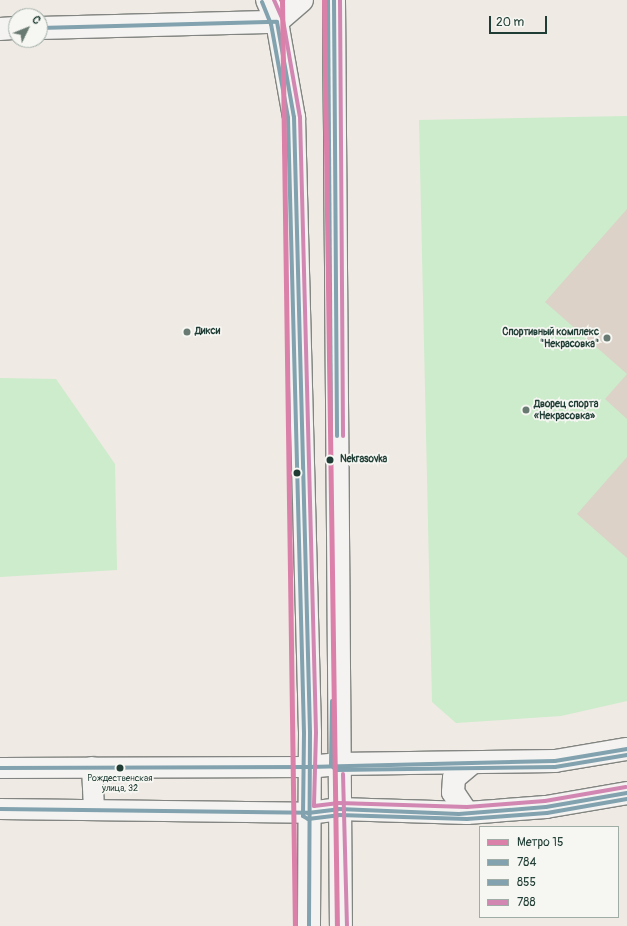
<!DOCTYPE html>
<meta charset="utf-8">
<style>
body{margin:0}
#map{position:relative;width:627px;height:926px;overflow:hidden;background:#efeae4;font-family:Pangolin,sans-serif}
div>[style]{position:absolute}
[style*='--x']{left:calc(var(--x)*1px);top:calc(var(--y)*1px);width:calc(var(--w)*1px);rotate:calc(var(--a)*1deg)}
.green>*{inset:0;background:#cceccb}
.building>*{inset:0;background:#dcd2c7}
.roads{filter:drop-shadow(1px 0 #828581) drop-shadow(-1px 0 #828581) drop-shadow(0 1px #828581) drop-shadow(0 -1px #828581)}
.minor>*{height:20px;margin:-10px;padding:0 10px;transform-origin:10px;border-radius:10px;background:#f4f3f1}
.tertiary>*{height:22px;margin:-11px;padding:0 11px;transform-origin:11px;border-radius:11px;background:#f4f3f1}
.secondary>*{height:22px;margin:-11px;padding:0 11px;transform-origin:11px;border-radius:11px;background:#f4f3f1}
.bus-1>*{height:4px;margin:-2px;padding:0 2px;transform-origin:2px;border-radius:2px;background:#81a2ae}
.bus-2>*{height:4px;margin:-2px;padding:0 2px;transform-origin:2px;border-radius:2px;background:#81a2ae}
.bus-3>*{height:4px;margin:-2px;padding:0 2px;transform-origin:2px;border-radius:2px;background:#d287b2}
.metro-1>*{height:5px;margin:-2.5px;padding:0 2.5px;transform-origin:2.5px;border-radius:2.5px;background:#db80a9}
.dots>*{width:11px;height:11px;translate:-50% -50%;box-sizing:border-box;border:2px solid #f6f6f2;border-radius:50%}
span{translate:-50% -50%;white-space:nowrap;text-align:center;line-height:1.15;-webkit-text-stroke:3.5px #f6f6f2;paint-order:stroke}
.bus-label{font-size:9px;color:#1f3d34}
.poi-label{font-size:10px;color:#1f3d34;font-weight:700}
.left{translate:0 -50%;text-align:left}
.right{translate:-100% -50%;text-align:right}
.stop-label{font-size:10px;color:#1f3d34;font-weight:700}
.legend{position:absolute;left:479px;top:826px;width:140px;height:92px;box-sizing:border-box;background:#f6f6f2;border:1px solid #a0aca6;margin:0;padding:5px 7px;list-style:none;font-size:12px;color:#1f3d34}
.legend li{display:flex;align-items:center;gap:8px;height:20px}
.legend b{width:20px;border:1px solid #a0aca6}
.north{position:absolute;left:8px;top:8px;width:40px;height:40px;box-sizing:border-box;background:#f6f6f2;border:1px solid #a0aca6;border-radius:50%;rotate:47deg;font-size:11px;font-weight:700;line-height:16px;text-align:center;color:#1f3d34}
.north::after{content:'';display:block;margin:auto;width:14px;height:18px;background:#687a72;clip-path:polygon(50% 0,100% 100%,50% 72%,0 100%)}
.scale{position:absolute;left:489px;top:16px;width:58px;height:18px;box-sizing:border-box;border:2px solid #1f3d34;border-top:0;padding-left:5px;font-size:12px;line-height:14px;white-space:nowrap;color:#1f3d34;-webkit-text-stroke:3px #f6f6f2;paint-order:stroke}
</style>
<div id="map">
<div class="green">
<i style="clip-path:polygon(627px 116px,627px 701px,561px 716px,456px 723px,432px 702px,419px 120px)"></i>
<i style="clip-path:polygon(0 378px,56px 379px,115px 464px,117px 570px,0 577px)"></i>
</div>
<div class="building">
<i style="clip-path:polygon(627px 209px,627px 419px,605px 399px,627px 374px,545px 302px)"></i>
<i style="clip-path:polygon(627px 457px,627px 558px,577px 514px)"></i>
</div>
<div class="roads">
<div class="minor">
<i style="--x:92;--y:767;--w:42;--a:87.3"></i>
<i style="--x:0;--y:768;--w:309;--a:-0.2"></i>
<i style="--x:0;--y:809;--w:308;--a:0.7"></i>
</div>
<div class="tertiary">
<i style="--x:40;--y:28;--w:237;--a:-1.5"></i>
<i style="--x:277;--y:22;--w:33;--a:-41"></i>
<i style="--x:0;--y:29;--w:16;--a:-4"></i>
<i style="--x:309;--y:767;--w:28;--a:-6"></i>
<i style="--x:337;--y:764;--w:218;--a:-0.8"></i>
<i style="--x:555;--y:761;--w:73;--a:-9.5"></i>
<i style="--x:308;--y:813;--w:31;--a:-7"></i>
<i style="--x:339;--y:809;--w:128;--a:1.8"></i>
<i style="--x:467;--y:813;--w:79;--a:-4.3"></i>
<i style="--x:546;--y:807;--w:82;--a:-9.8"></i>
<i style="--x:467;--y:813;--w:25;--a:-124"></i>
<i style="--x:453;--y:792;--w:14;--a:-86"></i>
<i style="--x:454;--y:778;--w:23;--a:-40"></i>
</div>
<div class="secondary">
<i style="--x:267;--y:0;--w:24;--a:66"></i>
<i style="--x:277;--y:22;--w:97;--a:79.9"></i>
<i style="--x:294;--y:117;--w:616;--a:88.51"></i>
<i style="--x:310;--y:733;--w:193;--a:90.3"></i>
<i style="--x:334;--y:0;--w:926;--a:89.57"></i>
</div>
</div>
<div class="bus-1">
<i style="--x:334;--y:0;--w:436;--a:89.6"></i>
<i style="--x:40;--y:28;--w:237;--a:-1.5"></i>
<i style="--x:277;--y:22;--w:97;--a:79.9"></i>
<i style="--x:294;--y:117;--w:616;--a:88.51"></i>
<i style="--x:310;--y:733;--w:193;--a:90.3"></i>
<i style="--x:0;--y:768;--w:309;--a:-0.2"></i>
<i style="--x:309;--y:767;--w:246;--a:-1.4"></i>
<i style="--x:555;--y:761;--w:73;--a:-9.5"></i>
<i style="--x:0;--y:809;--w:308;--a:0.7"></i>
<i style="--x:308;--y:813;--w:31;--a:-7"></i>
<i style="--x:339;--y:809;--w:120;--a:2.4"></i>
<i style="--x:459;--y:814;--w:87;--a:-4.6"></i>
<i style="--x:546;--y:807;--w:82;--a:-9.8"></i>
</div>
<div class="bus-2">
<i style="--x:328;--y:0;--w:437;--a:89.6"></i>
<i style="--x:262;--y:2;--w:24;--a:68"></i>
<i style="--x:271;--y:24;--w:96;--a:79.7"></i>
<i style="--x:288;--y:118;--w:615;--a:88.51"></i>
<i style="--x:304;--y:733;--w:83;--a:90.7"></i>
<i style="--x:303;--y:816;--w:6;--a:31"></i>
<i style="--x:308;--y:819;--w:31;--a:-7"></i>
<i style="--x:339;--y:815;--w:128;--a:1.8"></i>
<i style="--x:467;--y:819;--w:80;--a:-4.3"></i>
<i style="--x:547;--y:813;--w:81;--a:-9.9"></i>
<i style="--x:332;--y:701;--w:64;--a:90.9"></i>
<i style="--x:331;--y:765;--w:7;--a:45"></i>
<i style="--x:336;--y:770;--w:219;--a:-0.8"></i>
<i style="--x:555;--y:767;--w:73;--a:-9.5"></i>
</div>
<div class="bus-3">
<i style="--x:274;--y:0;--w:22;--a:66"></i>
<i style="--x:283;--y:20;--w:98;--a:80.1"></i>
<i style="--x:300;--y:117;--w:616;--a:88.51"></i>
<i style="--x:316;--y:733;--w:73;--a:91.6"></i>
<i style="--x:314;--y:806;--w:25;--a:-7"></i>
<i style="--x:339;--y:803;--w:128;--a:1.8"></i>
<i style="--x:467;--y:807;--w:78;--a:-4.4"></i>
<i style="--x:545;--y:801;--w:82;--a:-9.8"></i>
<i style="--x:340;--y:0;--w:436;--a:89.6"></i>
<i style="--x:343;--y:774;--w:152;--a:88.5"></i>
</div>
<div class="metro-1">
<i style="--x:282;--y:0;--w:926;--a:89.2"></i>
<i style="--x:324;--y:0;--w:926;--a:89.2"></i>
</div>
<div class="dots">
<i style="left:187px;top:332px;background:#687a72"></i>
<i style="left:607px;top:338px;background:#687a72"></i>
<i style="left:526px;top:410px;background:#687a72"></i>
<i style="left:330px;top:460px;background:#1f3d34"></i>
<i style="left:297px;top:473px;background:#1f3d34"></i>
<i style="left:120px;top:768px;background:#1f3d34"></i>
</div>
<div class="bus-label">
<span style="left:120px;top:784px">Рождественская<br>улица, 32</span>
</div>
<div class="poi-label">
<span class="left" style="left:195px;top:332px">Дикси</span>
<span class="right" style="left:599px;top:338px">Спортивный комплекс<br>"Некрасовка"</span>
<span class="left" style="left:534px;top:410px">Дворец спорта<br>«Некрасовка»</span>
</div>
<div class="stop-label">
<span class="left" style="left:340px;top:460px">Nekrasovka</span>
</div>
<ul class="legend">
<li><b style="height:5px;background:#db80a9"></b>Метро 15</li>
<li><b style="height:5px;background:#81a2ae"></b>784</li>
<li><b style="height:5px;background:#81a2ae"></b>855</li>
<li><b style="height:5px;background:#d287b2"></b>788</li>
</ul>
<div class="north">С</div>
<div class="scale">20 m</div>
</div>
